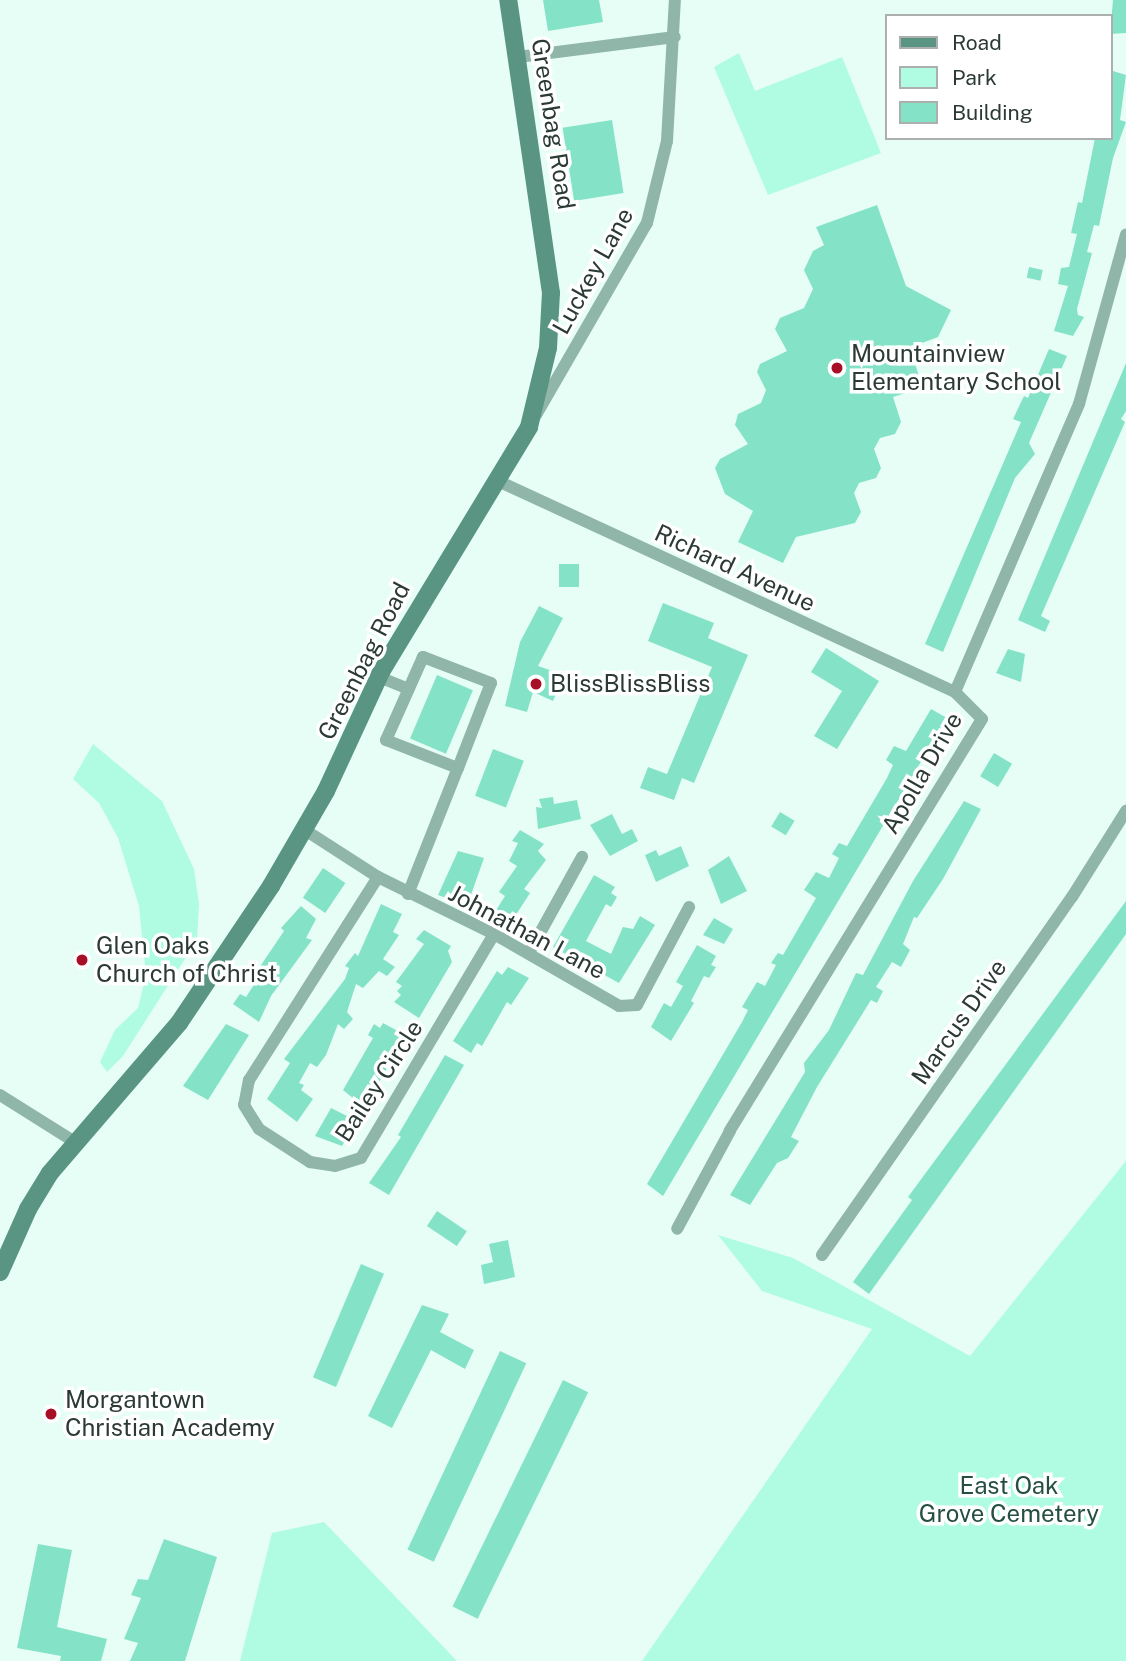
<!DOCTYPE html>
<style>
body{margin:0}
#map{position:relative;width:1126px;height:1661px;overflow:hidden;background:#e7fef6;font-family:"Public Sans",sans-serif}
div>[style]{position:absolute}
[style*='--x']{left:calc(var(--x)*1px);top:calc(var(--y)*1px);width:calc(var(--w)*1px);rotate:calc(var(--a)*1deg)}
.green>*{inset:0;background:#b0fce3}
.building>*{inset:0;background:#84e3c6;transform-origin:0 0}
.minor>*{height:12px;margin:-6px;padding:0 6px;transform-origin:6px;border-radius:6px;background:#90b6a9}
.secondary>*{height:18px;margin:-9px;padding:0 9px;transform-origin:9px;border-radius:9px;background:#5a9583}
.dots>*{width:19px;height:19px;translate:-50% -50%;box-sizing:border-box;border:4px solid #fff;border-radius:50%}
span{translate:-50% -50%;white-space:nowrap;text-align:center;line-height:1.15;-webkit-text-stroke:7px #fff;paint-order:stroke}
.street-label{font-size:24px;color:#2c3a35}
.poi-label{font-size:24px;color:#2c3a35}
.left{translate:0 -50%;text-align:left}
.park-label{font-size:24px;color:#254f43}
.legend{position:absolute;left:885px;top:14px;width:228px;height:126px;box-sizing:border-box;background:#fff;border:2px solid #abb0ae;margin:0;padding:9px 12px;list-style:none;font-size:21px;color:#2c3a35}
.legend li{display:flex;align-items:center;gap:14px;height:35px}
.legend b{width:35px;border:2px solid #abb0ae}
</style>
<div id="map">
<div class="green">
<i style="clip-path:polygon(739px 53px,755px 91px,842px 57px,881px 153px,768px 195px,714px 67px)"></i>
<i style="clip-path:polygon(93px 744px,162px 801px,194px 869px,199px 904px,197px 940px,123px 1056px,107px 1072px,100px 1062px,115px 1030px,138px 1008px,146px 975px,139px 906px,118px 838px,99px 803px,73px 779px)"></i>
<i style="clip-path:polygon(1126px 1161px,1126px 1661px,642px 1661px,872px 1329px,762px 1291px,718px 1235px,793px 1258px,970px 1356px)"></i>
<i style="clip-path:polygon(324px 1522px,457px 1661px,240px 1661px,272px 1533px)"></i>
</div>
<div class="building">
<i style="clip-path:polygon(543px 0,599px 0,603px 22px,548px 31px)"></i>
<i style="clip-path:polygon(1113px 0,1126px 0,1126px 33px,1110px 34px)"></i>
<i style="clip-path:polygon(1110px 70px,1126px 75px,1120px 120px,1126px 122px,1113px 158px,1099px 226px,1094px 225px,1087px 252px,1092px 253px,1077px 309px,1078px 315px,1084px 317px,1073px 336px,1054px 331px,1068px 286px,1058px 284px,1061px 268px,1069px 267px,1077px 234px,1071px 233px,1078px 202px,1082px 203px,1095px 138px,1110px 138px)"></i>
<i style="left:612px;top:120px;width:74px;height:50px;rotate:81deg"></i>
<i style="clip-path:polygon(877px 205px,906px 286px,951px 310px,938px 337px,922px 343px,913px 358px,920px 379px,915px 390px,893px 397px,901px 422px,895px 434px,880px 438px,874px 449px,881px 468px,876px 478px,859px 483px,854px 493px,861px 512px,855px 523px,796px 537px,783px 563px,738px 542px,753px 511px,725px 494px,715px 468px,720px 459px,748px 444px,735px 425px,738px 414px,761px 403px,766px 390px,757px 372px,760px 364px,787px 351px,775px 329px,780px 318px,804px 308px,813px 289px,804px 270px,813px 251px,824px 245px,816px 227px)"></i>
<i style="left:1029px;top:267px;width:14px;height:11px;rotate:12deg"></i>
<i style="clip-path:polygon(1049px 349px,1067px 356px,1029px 443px,1035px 454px,1015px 478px,943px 652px,925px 644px,1021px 422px,1013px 419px,1024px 396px,1028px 398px)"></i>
<i style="clip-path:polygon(1126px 363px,1126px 411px,1121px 419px,1125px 422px,1041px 616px,1050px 621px,1045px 632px,1018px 620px)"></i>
<i style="left:559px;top:564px;width:20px;height:23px"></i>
<i style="clip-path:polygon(663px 603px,714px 623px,708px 638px,748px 655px,694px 783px,682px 778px,674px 800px,640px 788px,648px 767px,667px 774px,712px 667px,648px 641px)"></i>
<i style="clip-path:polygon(539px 606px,563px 618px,538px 666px,564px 675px,553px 701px,533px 692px,527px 712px,505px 706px,520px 642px)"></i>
<i style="clip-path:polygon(826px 648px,879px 681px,837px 749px,814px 736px,842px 691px,811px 672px)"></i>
<i style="clip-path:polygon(1008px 649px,1025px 654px,1021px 682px,996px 673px)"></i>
<i style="left:437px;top:675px;width:39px;height:69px;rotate:23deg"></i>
<i style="clip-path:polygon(931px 709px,947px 718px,663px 1196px,647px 1184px,742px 1022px,748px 1010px,742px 1007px,757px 982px,765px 986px,776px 965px,771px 963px,778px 953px,783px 955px,816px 898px,804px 890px,816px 872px,829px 878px,839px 858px,832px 854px,839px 843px,847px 846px,887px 778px,893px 765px,886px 760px,894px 746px,906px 751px)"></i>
<i style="left:493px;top:749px;width:33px;height:50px;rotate:21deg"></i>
<i style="left:994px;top:753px;width:21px;height:27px;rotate:31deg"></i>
<i style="clip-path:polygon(553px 797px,554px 804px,577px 800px,581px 819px,538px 829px,536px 807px,542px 808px,539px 799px)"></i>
<i style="clip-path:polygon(964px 801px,981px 809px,943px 879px,917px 918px,914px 917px,903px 944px,910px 950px,901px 967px,892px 962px,876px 987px,883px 991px,877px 1003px,871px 1000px,817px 1087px,791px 1137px,799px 1141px,788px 1158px,777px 1163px,750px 1205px,730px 1195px,805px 1072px,804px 1063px,829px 1030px,856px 973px,863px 975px,913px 881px)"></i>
<i style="left:780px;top:812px;width:17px;height:17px;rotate:31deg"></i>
<i style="clip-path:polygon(612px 814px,622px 834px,632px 829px,638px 841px,610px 856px,590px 825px)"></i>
<i style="clip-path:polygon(520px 830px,544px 844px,538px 851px,546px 860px,524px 889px,530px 893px,512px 921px,495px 912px,505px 896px,499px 892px,517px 866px,509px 861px,518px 843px,512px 841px)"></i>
<i style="clip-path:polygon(681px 846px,689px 866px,656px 882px,645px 855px,656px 850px,659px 856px)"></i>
<i style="clip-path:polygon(458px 851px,484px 858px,467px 906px,438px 895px)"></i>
<i style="clip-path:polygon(729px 856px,747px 891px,721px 904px,708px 870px)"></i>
<i style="left:323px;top:868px;width:27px;height:36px;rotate:34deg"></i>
<i style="clip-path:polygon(594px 875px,615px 887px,611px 893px,617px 897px,611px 907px,606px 904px,586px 941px,611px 954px,623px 927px,633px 929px,640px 916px,655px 925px,619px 983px,553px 947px)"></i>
<i style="clip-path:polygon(1126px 901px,1126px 934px,869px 1294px,853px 1282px,912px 1200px,908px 1197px)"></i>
<i style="clip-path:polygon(381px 904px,402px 914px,393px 932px,399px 935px,383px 959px,395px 967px,387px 976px,379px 971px,363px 988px,356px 984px,347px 1012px,353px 1019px,344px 1029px,338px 1024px,326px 1055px,317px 1067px,310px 1063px,299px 1083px,304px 1085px,301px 1090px,313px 1099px,297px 1122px,267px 1099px,290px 1063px,284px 1059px,345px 979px,349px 968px,345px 966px,355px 953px,358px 956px)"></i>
<i style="clip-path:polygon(301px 906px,316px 919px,306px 938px,312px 940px,271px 996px,259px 1022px,233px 1004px,240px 994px,246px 997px,259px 977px,255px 974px,284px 931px,281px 928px)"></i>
<i style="clip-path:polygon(714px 918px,733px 929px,724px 944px,703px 935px)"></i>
<i style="clip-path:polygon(424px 930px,451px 946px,448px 951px,452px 962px,419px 1018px,394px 1002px,401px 995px,397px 991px,402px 986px,396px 982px,424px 944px,416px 939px)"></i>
<i style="clip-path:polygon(697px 945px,716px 956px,711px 965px,716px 967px,709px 978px,704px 976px,691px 1001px,694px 1003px,671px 1041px,651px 1027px,664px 1003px,671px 1007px,683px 986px,676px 982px)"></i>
<i style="clip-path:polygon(508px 967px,529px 978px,511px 1005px,507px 1002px,482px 1046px,477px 1043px,471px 1053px,453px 1041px,497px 971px,502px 975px)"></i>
<i style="clip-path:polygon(383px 1023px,405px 1035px,365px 1108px,343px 1090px,373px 1038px,368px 1035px,374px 1024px,380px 1028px)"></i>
<i style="clip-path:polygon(226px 1024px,249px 1035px,208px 1100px,183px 1086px)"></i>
<i style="clip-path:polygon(445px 1055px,464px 1065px,389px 1195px,369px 1183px,401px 1137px,398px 1135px)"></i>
<i style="clip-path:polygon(331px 1108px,357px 1121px,342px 1146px,315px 1136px)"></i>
<i style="left:437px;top:1211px;width:36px;height:18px;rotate:34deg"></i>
<i style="clip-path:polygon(508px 1240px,515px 1277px,484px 1284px,481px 1265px,493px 1262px,489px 1244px)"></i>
<i style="left:361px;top:1264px;width:25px;height:123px;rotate:23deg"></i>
<i style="clip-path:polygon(422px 1305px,449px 1314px,440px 1332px,474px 1350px,465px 1369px,431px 1350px,392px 1428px,368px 1416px)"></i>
<i style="left:500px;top:1351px;width:29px;height:219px;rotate:25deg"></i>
<i style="left:563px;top:1380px;width:28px;height:252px;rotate:26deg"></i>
<i style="clip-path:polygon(164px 1539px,217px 1557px,185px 1661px,130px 1661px,138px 1643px,124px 1639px,141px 1598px,131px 1595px,138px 1579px,148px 1580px)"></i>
<i style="clip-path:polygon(38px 1544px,72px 1550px,57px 1627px,107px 1639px,101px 1661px,60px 1661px,61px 1656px,17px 1648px)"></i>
</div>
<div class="minor">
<i style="--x:518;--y:57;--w:158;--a:-7.3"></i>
<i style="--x:536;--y:415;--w:222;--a:-60"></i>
<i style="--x:647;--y:223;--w:84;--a:-76.3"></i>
<i style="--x:667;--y:141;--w:141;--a:-86.8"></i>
<i style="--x:498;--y:481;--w:503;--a:24.78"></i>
<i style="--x:955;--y:692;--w:38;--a:45"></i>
<i style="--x:982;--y:719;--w:483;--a:121.5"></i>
<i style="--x:730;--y:1131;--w:111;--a:118.4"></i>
<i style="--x:379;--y:677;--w:32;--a:22"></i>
<i style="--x:955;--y:692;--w:314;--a:-66.7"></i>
<i style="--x:1079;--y:404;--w:176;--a:-74.5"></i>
<i style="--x:305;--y:830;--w:87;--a:32.8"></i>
<i style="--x:378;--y:877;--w:129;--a:26.2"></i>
<i style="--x:494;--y:934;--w:144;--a:29.9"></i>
<i style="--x:619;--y:1006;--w:18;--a:-3"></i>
<i style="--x:637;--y:1005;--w:111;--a:-62"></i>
<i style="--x:378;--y:877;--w:241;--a:122.4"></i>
<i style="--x:249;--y:1080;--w:25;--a:101"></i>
<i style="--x:244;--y:1105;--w:28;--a:58"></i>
<i style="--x:259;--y:1129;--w:61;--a:32.9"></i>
<i style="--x:310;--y:1162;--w:25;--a:9"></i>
<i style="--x:335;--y:1166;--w:27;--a:-17"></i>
<i style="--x:361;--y:1158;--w:261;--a:-59.3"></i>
<i style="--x:408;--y:894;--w:136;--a:-68.4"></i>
<i style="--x:458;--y:768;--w:91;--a:-68.8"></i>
<i style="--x:491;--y:683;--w:73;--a:-159.1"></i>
<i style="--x:423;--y:657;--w:91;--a:114"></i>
<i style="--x:386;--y:740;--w:77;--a:21.3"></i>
<i style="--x:529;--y:953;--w:110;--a:-61.1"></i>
<i style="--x:0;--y:1095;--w:89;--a:32.1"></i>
<i style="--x:822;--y:1255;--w:437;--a:-55.1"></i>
<i style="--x:1072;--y:897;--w:102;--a:-57.9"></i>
</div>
<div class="secondary">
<i style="--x:0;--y:1272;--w:69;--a:-66"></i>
<i style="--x:28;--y:1209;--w:42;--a:-58.6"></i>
<i style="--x:50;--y:1173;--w:198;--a:-49.3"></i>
<i style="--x:179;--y:1023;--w:165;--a:-56.1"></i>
<i style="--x:271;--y:886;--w:110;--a:-59.9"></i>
<i style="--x:326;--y:791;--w:133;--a:-65.2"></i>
<i style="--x:382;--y:670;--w:284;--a:-58.8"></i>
<i style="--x:529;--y:427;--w:81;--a:-76.5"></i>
<i style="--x:548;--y:348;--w:55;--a:-86.9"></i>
<i style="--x:551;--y:293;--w:296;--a:-98.3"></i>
</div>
<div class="dots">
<i style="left:837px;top:368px;background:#a70f27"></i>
<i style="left:536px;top:684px;background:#a70f27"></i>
<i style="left:82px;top:960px;background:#a70f27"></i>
<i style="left:51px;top:1414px;background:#a70f27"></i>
</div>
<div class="street-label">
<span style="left:553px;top:124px;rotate:81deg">Greenbag Road</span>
<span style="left:593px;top:271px;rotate:-61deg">Luckey Lane</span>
<span style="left:735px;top:568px;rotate:25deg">Richard Avenue</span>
<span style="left:364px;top:661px;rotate:-63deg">Greenbag Road</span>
<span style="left:922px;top:773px;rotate:-60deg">Apolla Drive</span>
<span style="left:527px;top:932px;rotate:28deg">Johnathan Lane</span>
<span style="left:959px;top:1022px;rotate:-55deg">Marcus Drive</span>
<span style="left:379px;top:1081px;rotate:-57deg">Bailey Circle</span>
</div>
<div class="poi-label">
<span class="left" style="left:851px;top:368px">Mountainview<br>Elementary School</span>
<span class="left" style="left:550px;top:684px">BlissBlissBliss</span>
<span class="left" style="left:96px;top:960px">Glen Oaks<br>Church of Christ</span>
<span class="left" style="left:65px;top:1414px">Morgantown<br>Christian Academy</span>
</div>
<div class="park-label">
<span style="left:1009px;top:1500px">East Oak<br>Grove Cemetery</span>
</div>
<ul class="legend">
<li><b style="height:9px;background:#5a9583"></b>Road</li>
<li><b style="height:19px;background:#b0fce3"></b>Park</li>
<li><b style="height:19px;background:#84e3c6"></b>Building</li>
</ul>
</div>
